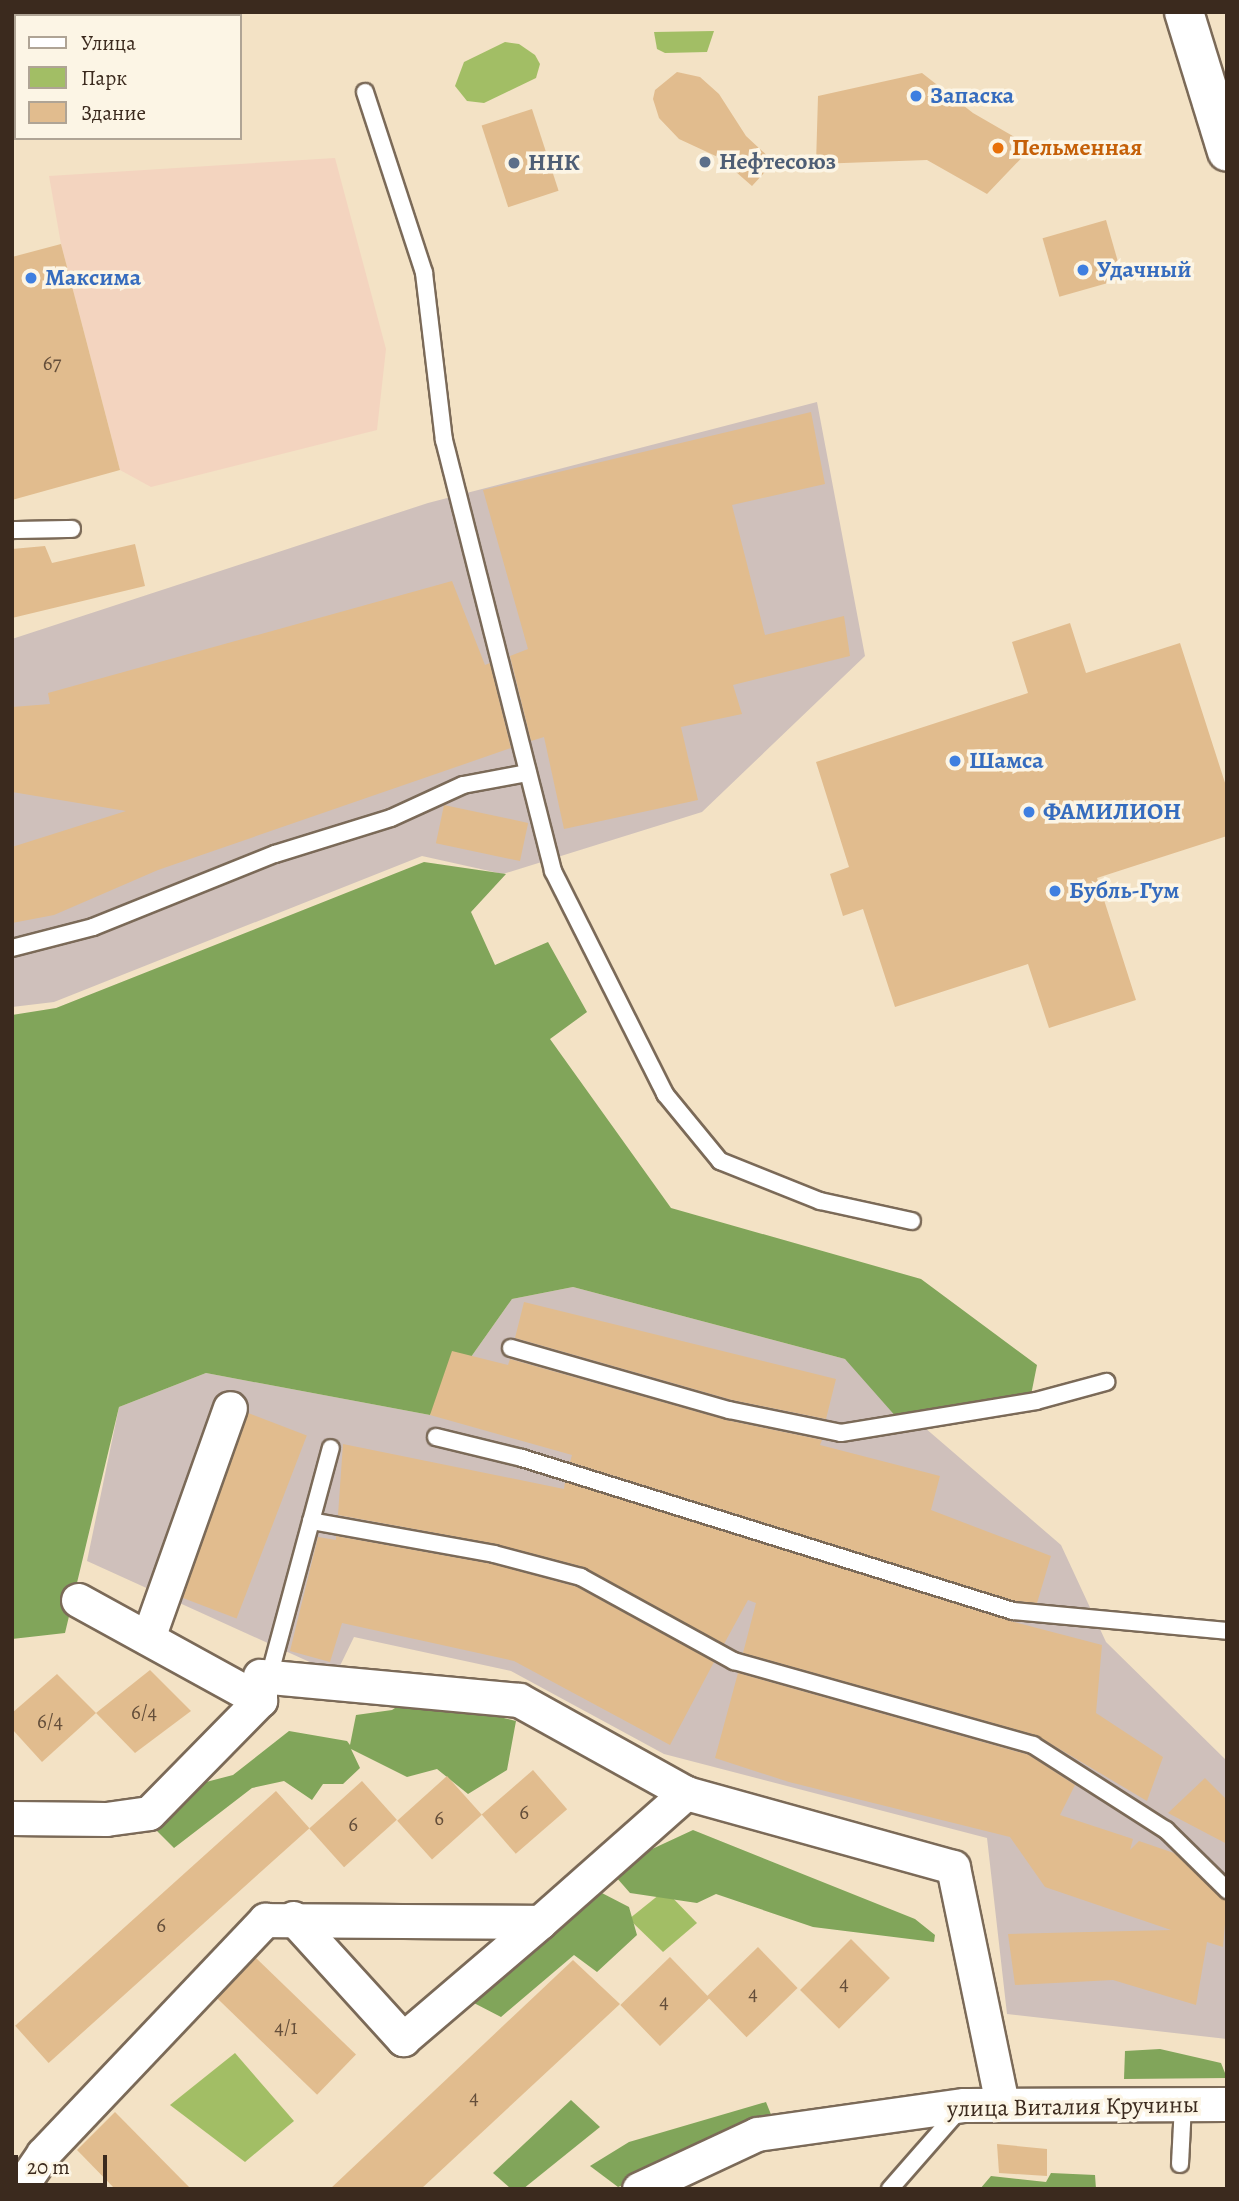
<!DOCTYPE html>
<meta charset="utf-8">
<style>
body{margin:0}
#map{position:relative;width:1239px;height:2201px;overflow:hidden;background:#f3e2c5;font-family:Alegreya,serif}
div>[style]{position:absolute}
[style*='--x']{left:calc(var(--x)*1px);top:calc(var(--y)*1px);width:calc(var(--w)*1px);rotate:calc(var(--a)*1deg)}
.built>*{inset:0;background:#f3d4bf}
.industrial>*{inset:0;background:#cfc0bb}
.green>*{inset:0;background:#a2be65}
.forest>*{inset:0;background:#81a55a}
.building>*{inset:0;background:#e1bc8e;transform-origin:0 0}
.roads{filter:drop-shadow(2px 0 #7b6a58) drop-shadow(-2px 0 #7b6a58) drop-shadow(0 2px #7b6a58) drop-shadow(0 -2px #7b6a58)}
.service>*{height:16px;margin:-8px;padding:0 8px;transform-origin:8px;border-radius:8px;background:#fff}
.minor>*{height:33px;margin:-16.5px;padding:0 16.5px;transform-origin:16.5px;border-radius:16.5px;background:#fff}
.primary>*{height:38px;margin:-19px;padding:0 19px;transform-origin:19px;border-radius:19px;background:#fff}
.dots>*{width:19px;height:19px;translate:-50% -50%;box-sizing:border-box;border:4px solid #fcf5e5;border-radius:50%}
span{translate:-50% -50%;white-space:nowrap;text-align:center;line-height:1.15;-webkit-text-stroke:7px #fcf5e5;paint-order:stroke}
.number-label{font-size:21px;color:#644e3a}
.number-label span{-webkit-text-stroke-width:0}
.shop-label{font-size:24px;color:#366cbe;font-weight:700}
.left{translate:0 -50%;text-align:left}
.food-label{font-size:24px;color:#c56008;font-weight:700}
.service-label{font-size:24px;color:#4e5e75;font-weight:700}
.street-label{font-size:24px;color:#3b2a1e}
.frame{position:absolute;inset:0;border:14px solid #3b2a1e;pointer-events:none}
.legend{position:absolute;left:14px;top:14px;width:228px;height:126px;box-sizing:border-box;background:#fcf5e5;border:2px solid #afa495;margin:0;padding:9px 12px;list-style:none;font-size:21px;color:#3b2a1e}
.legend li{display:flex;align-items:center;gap:14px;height:35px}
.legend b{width:35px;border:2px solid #afa495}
.scale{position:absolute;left:14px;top:2155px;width:93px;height:32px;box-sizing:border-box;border:4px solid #3b2a1e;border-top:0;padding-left:9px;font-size:21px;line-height:24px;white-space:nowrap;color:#3b2a1e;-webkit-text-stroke:5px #fcf5e5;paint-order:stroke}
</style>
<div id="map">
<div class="built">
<i style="clip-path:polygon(335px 158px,386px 349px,377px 430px,151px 487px,120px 470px,61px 244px,49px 176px)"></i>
</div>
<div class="industrial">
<i style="clip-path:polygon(817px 402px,865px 656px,702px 812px,503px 874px,422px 856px,54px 1002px,12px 1007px,12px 639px,428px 503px)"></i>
<i style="clip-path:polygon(573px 1287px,845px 1359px,1061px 1545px,1106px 1642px,1227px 1761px,1227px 2039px,1007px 2014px,987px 1838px,664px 1754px,511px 1671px,354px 1637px,336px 1674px,87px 1561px,119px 1407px,206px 1373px,430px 1415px,512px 1299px)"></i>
</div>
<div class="green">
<i style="clip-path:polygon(714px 31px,707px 52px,665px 53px,657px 49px,654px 32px)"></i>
<i style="clip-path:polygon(505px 42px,519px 44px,535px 55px,540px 64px,536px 78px,484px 103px,467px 101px,455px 86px,464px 62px)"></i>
<i style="clip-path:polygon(665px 1890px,697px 1923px,663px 1952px,629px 1919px)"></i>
<i style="clip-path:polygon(235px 2053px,294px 2121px,245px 2162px,170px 2105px)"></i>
</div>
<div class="forest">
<i style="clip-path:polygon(424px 862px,506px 874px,471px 912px,495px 965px,548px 942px,587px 1012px,550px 1039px,671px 1208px,921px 1279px,1037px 1365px,1031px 1395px,898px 1419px,845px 1359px,573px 1287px,512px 1299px,430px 1415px,206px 1373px,119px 1407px,65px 1633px,12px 1639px,12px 1015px,56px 1008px)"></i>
<i style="clip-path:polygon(413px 1696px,516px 1721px,507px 1770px,468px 1794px,437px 1769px,407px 1777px,351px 1749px,360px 1768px,343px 1784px,323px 1784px,312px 1800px,284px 1781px,252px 1788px,174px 1848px,152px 1826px,183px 1788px,233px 1775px,289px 1731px,347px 1741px,350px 1745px,356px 1715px,392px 1710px)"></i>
<i style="clip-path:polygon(693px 1830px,915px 1919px,935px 1935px,934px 1942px,813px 1927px,716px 1894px,697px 1903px,630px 1893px,609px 1869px)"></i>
<i style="clip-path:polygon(598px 1891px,629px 1907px,637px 1935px,597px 1972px,574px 1955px,501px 2017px,472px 2002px,567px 1924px,563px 1914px)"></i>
<i style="clip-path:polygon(1160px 2049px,1221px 2063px,1227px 2078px,1124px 2079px,1125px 2051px)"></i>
<i style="clip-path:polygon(571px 2100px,600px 2127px,523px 2189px,511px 2189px,493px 2173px)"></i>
<i style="clip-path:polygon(766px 2102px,774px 2122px,618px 2187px,590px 2166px,629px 2142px)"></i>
<i style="clip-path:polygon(1051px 2173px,1095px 2175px,1096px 2189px,980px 2189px,991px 2176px,1046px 2182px)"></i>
</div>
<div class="building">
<i style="clip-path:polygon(677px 72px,700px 77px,719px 94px,746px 136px,774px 162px,752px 186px,720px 158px,679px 139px,659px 118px,653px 99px,655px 90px)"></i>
<i style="clip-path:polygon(922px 73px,973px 113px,1032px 147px,987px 194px,927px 160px,816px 164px,818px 96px)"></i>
<i style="left:532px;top:109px;width:86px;height:53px;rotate:72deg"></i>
<i style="left:1106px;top:220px;width:61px;height:66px;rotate:74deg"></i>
<i style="clip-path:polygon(61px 244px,120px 470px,12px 500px,12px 257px)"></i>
<i style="clip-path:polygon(811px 412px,825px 484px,732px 505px,765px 635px,844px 616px,850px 656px,733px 685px,742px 714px,681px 727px,698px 800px,564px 829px,544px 737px,531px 741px,510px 656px,528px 649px,483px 490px)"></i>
<i style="clip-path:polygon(135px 544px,145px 586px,12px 618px,12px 549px,45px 546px,52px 563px)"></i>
<i style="clip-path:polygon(452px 581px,485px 665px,490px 663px,511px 748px,158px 870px,54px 915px,12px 923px,12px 847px,126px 811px,12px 792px,12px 707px,50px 704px,48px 693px)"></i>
<i style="clip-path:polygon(1070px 623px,1086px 673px,1180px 643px,1227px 789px,1227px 836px,1097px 878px,1136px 1000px,1049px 1028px,1028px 964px,895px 1007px,863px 909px,843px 916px,830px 874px,849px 867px,816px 762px,1028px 693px,1012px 642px)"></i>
<i style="left:444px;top:805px;width:86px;height:39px;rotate:12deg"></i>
<i style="clip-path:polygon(524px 1302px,836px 1379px,826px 1419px,732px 1400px,515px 1338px)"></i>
<i style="clip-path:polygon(452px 1351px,508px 1365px,510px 1359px,726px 1420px,822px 1440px,820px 1445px,940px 1476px,931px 1510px,1051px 1556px,1037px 1603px,1015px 1601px,570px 1462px,572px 1455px,430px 1415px)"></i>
<i style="left:248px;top:1413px;width:63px;height:196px;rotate:21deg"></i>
<i style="clip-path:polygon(343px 1444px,564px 1489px,565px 1482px,1010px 1621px,1102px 1645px,1096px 1713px,1163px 1757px,1147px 1801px,1036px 1735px,743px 1653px,756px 1603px,748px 1600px,724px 1644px,584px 1567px,496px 1544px,338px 1515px)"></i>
<i style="clip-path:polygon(336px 1536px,492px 1564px,577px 1587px,714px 1662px,670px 1745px,514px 1661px,342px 1623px,330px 1662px,290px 1651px,318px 1537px,336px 1540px)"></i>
<i style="clip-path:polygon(150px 1670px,191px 1711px,135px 1753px,96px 1713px)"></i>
<i style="clip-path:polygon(738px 1673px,1029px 1755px,1075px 1785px,1060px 1815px,1133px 1839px,1130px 1850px,1139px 1841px,1174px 1853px,1227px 1900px,1223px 1947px,1207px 1942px,1196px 2005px,1113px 1980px,1015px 1985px,1008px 1934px,1171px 1930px,1045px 1887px,1010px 1837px,789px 1782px,715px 1758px)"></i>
<i style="clip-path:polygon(57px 1674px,96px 1713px,42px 1762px,12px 1729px,12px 1713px)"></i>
<i style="left:533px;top:1770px;width:52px;height:68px;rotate:49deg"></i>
<i style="left:447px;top:1776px;width:52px;height:67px;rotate:48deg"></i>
<i style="clip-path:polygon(1205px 1778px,1227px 1800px,1227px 1844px,1168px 1813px)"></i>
<i style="left:362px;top:1781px;width:52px;height:71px;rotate:48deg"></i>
<i style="left:276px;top:1791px;width:50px;height:351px;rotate:48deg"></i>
<i style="left:851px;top:1939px;width:55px;height:72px;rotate:45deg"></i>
<i style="left:758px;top:1947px;width:57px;height:71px;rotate:46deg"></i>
<i style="left:670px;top:1957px;width:57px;height:69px;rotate:46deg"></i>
<i style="left:256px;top:1958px;width:139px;height:56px;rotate:44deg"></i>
<i style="clip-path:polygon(573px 1960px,620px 2004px,421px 2189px,330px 2189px)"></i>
<i style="clip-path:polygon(115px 2112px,191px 2189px,115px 2189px,77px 2150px)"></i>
<i style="clip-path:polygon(997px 2144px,1047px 2149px,1047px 2176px,999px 2173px)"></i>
</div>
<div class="roads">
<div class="service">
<i style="--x:365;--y:92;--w:190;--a:71.9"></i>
<i style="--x:424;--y:273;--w:168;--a:83.2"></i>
<i style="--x:444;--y:440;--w:445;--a:75.8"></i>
<i style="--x:553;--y:871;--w:250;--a:63.3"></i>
<i style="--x:665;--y:1094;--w:87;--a:50.6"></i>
<i style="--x:720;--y:1161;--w:108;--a:21.8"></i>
<i style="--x:820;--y:1201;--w:94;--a:12.3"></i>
<i style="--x:12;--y:530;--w:60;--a:-1"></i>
<i style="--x:12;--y:948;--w:84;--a:-14.5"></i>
<i style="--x:93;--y:927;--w:196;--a:-21.9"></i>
<i style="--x:275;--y:854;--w:121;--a:-17.2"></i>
<i style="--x:391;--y:818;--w:79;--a:-24.6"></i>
<i style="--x:463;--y:785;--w:66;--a:-10.5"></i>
<i style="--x:511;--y:1348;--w:227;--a:15.9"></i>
<i style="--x:729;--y:1410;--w:114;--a:11.6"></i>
<i style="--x:841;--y:1433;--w:198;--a:-9.3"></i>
<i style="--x:1036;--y:1401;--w:73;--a:-15.2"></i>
<i style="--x:436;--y:1437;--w:89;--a:13.7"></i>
<i style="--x:522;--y:1458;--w:514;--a:17.31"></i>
<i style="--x:1013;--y:1611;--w:215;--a:5.3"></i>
<i style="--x:311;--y:1521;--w:186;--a:10.2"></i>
<i style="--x:494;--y:1554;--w:90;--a:14.8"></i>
<i style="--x:581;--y:1577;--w:175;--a:28.8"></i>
<i style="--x:734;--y:1661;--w:311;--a:15.7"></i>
<i style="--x:1033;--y:1745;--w:158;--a:32.6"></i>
<i style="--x:1166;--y:1830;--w:86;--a:44.5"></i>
<i style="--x:269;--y:1677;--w:237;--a:-74.9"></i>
<i style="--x:1180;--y:2164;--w:60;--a:-87.1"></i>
<i style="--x:890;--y:2189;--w:106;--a:-48.8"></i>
</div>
<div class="minor">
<i style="--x:78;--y:1600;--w:208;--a:28.8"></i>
<i style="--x:148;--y:1638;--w:244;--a:-70.4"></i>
<i style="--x:12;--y:1818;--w:94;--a:0.6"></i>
<i style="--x:106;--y:1819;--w:43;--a:-7.9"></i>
<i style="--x:149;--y:1813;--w:158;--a:-45.5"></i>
<i style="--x:260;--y:1700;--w:24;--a:-90"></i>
<i style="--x:260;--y:1676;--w:260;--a:5.3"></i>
<i style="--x:519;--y:1700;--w:191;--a:29.1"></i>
<i style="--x:686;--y:1793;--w:277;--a:15.5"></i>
<i style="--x:953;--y:1867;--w:241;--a:78.3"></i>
<i style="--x:293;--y:1918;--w:164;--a:47.7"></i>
<i style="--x:403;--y:2039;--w:180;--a:-40.5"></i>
<i style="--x:19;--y:2189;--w:42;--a:-55.6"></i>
<i style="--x:43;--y:2154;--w:323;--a:-46.5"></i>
<i style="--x:265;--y:1920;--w:275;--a:0.4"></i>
<i style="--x:540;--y:1922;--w:195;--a:-41.5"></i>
<i style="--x:639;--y:2189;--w:130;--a:-25"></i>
<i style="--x:757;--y:2134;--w:209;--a:-8"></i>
<i style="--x:964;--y:2105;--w:263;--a:-0.2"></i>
</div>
<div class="primary">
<i style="--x:1184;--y:12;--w:146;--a:72.9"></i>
<i style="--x:44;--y:16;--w:17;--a:-13"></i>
<i style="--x:12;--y:23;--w:4;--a:-14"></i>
</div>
</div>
<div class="dots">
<i style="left:916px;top:96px;background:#3f7fe0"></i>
<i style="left:998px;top:148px;background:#e8710a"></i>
<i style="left:705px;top:162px;background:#5c6f8a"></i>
<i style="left:514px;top:163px;background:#5c6f8a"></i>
<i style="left:1083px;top:270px;background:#3f7fe0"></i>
<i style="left:31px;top:278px;background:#3f7fe0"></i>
<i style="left:955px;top:761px;background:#3f7fe0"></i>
<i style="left:1029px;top:812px;background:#3f7fe0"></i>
<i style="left:1055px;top:891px;background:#3f7fe0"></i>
</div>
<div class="number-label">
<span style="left:52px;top:363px">67</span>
<span style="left:144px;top:1712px">6/4</span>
<span style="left:50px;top:1721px">6/4</span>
<span style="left:524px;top:1812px">6</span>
<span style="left:439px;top:1818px">6</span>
<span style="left:353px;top:1824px">6</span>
<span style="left:161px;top:1925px">6</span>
<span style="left:844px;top:1983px">4</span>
<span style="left:753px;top:1993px">4</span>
<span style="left:664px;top:2001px">4</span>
<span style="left:286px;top:2027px">4/1</span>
<span style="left:474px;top:2097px">4</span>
</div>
<div class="shop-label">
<span class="left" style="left:930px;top:96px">Запаска</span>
<span class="left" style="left:1097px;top:270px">Удачный</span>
<span class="left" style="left:45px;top:278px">Максима</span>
<span class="left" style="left:969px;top:761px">Шамса</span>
<span class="left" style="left:1043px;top:812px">ФАМИЛИОН</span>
<span class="left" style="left:1069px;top:891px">Бубль-Гум</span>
</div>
<div class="food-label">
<span class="left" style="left:1012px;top:148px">Пельменная</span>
</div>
<div class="service-label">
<span class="left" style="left:719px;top:162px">Нефтесоюз</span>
<span class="left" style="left:528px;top:163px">ННК</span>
</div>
<div class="street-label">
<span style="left:1073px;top:2107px;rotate:-1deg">улица Виталия Кручины</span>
</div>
<div class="frame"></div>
<ul class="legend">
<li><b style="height:9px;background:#fff"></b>Улица</li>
<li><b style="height:19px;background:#a2be65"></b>Парк</li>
<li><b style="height:19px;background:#e1bc8e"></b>Здание</li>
</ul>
<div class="scale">20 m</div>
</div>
